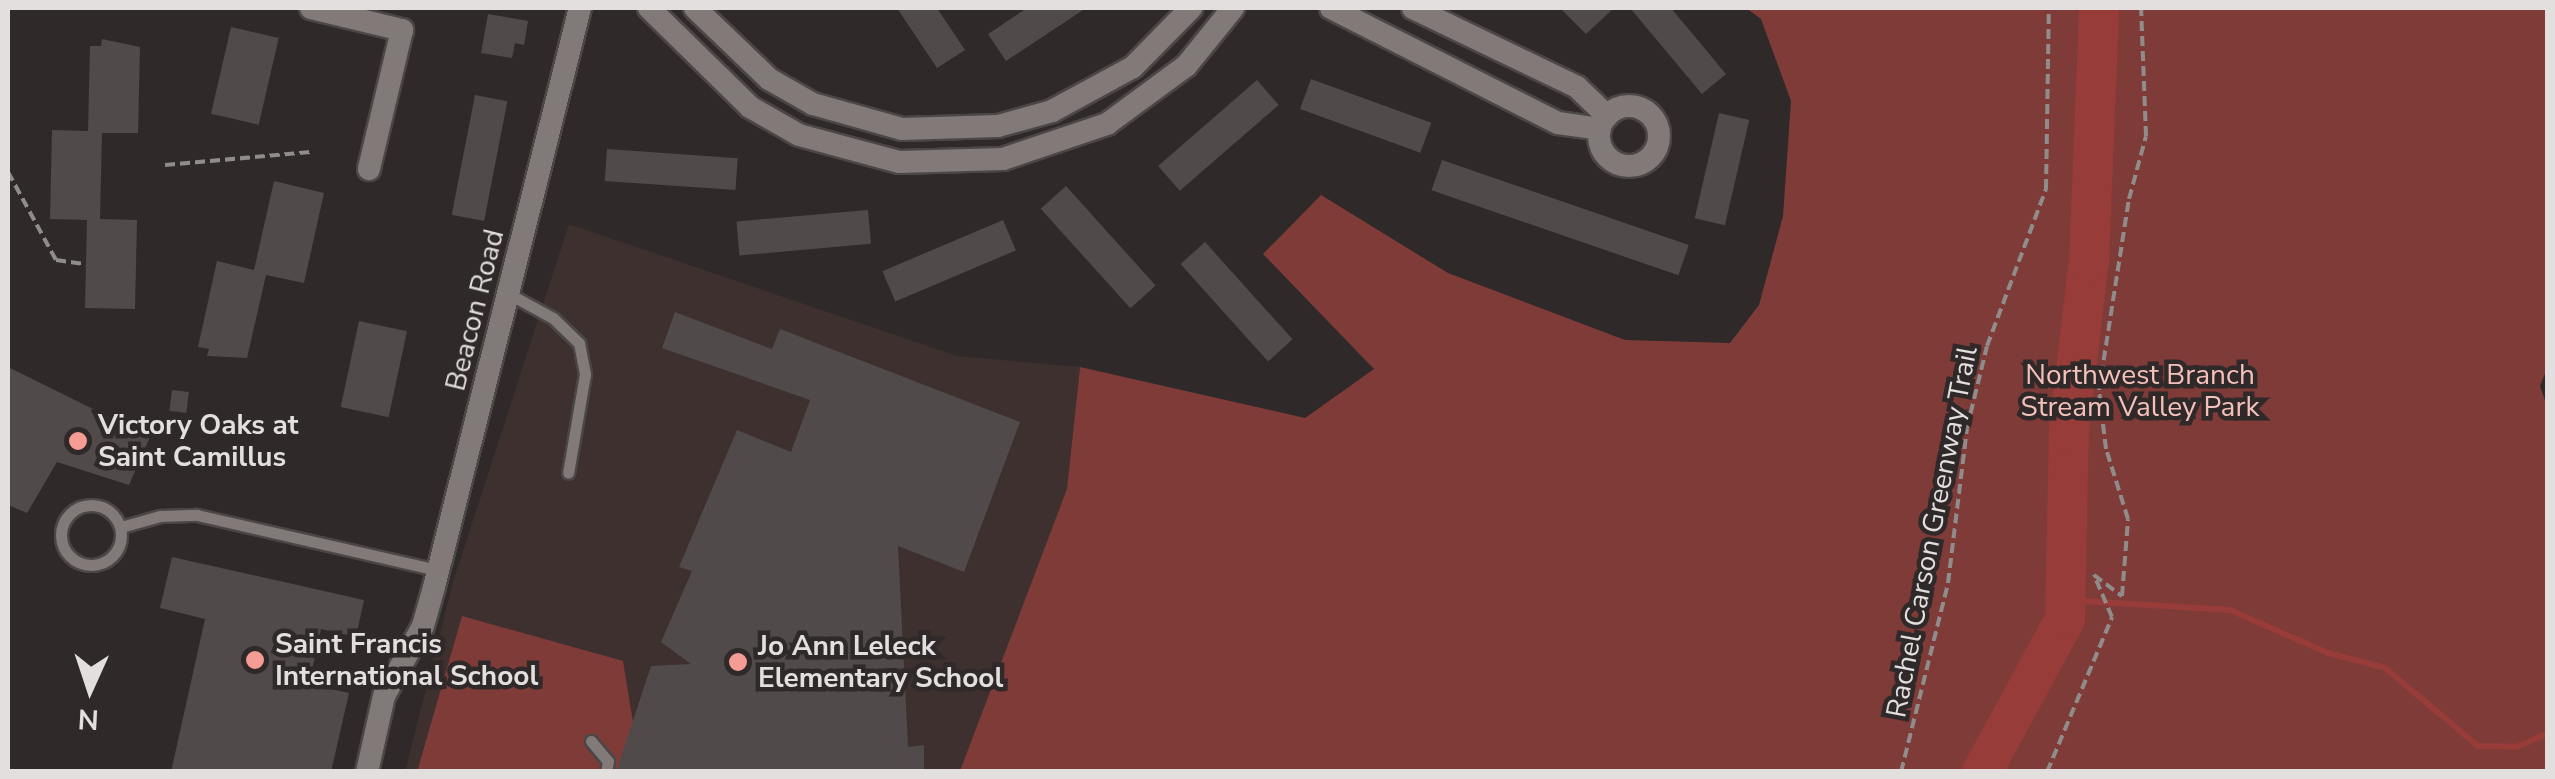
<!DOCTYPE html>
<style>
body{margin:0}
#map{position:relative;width:2555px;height:779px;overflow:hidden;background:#2f2929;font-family:"Nunito Sans",sans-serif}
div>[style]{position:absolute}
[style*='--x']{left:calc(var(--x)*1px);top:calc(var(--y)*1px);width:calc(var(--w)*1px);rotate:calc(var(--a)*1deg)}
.built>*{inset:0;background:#3d302f}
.green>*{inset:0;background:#7f3b37}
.stream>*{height:6px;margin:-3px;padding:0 3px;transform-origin:3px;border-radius:3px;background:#973c38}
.river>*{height:40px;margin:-20px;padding:0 20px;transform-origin:20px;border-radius:20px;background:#973c38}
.building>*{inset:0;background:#514a4a;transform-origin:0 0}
.path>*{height:4px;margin-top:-2px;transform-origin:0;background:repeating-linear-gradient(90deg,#908c8b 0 10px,transparent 0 15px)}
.roads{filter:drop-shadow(2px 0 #4c4747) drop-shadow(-2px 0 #4c4747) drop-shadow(0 2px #4c4747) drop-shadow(0 -2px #4c4747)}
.service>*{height:11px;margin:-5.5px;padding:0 5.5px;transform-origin:5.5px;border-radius:5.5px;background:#817a79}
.service>.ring{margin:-5.5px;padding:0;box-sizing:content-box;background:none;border:11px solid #817a79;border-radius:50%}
.minor>*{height:22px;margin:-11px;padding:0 11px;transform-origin:11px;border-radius:11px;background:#817a79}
.minor>.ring{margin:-11px;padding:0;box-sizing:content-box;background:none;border:22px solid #817a79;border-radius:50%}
.dots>*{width:28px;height:28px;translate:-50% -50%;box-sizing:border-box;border:5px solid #2f2929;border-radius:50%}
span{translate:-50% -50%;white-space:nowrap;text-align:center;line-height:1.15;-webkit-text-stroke:9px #2f2929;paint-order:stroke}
.street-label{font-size:28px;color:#e2dfde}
.park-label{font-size:28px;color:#f4c0ba}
.poi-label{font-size:28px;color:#e2dfde;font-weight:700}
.left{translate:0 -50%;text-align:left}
.frame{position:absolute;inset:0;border:10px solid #e2dfde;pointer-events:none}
.north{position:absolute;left:40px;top:639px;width:100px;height:100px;-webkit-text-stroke:8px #2f2929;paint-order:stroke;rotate:183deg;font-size:28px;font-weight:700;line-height:40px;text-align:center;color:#e2dfde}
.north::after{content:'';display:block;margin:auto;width:35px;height:45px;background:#e2dfde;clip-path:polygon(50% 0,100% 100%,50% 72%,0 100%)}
</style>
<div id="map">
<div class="built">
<i style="clip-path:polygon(569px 224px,957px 356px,1080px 367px,1043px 720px,1362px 772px,405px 772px,452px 585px)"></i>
</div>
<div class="green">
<i style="clip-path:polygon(1746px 8px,2547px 8px,2548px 366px,2540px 386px,2548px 409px,2547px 771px,960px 771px,1067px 489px,1080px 367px,1305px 418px,1374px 369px,1263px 254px,1321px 195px,1448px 273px,1625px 340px,1730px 343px,1759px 305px,1783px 216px,1791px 101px,1761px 19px)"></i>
<i style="clip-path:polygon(462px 616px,623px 661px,641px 771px,417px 772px)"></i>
</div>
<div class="stream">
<i style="--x:2066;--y:600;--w:164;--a:3.5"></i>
<i style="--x:2230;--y:610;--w:107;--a:23.7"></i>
<i style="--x:2328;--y:653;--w:59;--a:14.7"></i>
<i style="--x:2385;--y:668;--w:121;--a:40"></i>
<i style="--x:2478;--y:746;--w:39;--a:1"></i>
<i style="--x:2517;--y:747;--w:34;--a:-24"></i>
</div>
<div class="river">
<i style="--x:1982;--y:772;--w:174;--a:-61.5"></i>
<i style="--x:2065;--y:619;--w:189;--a:-88.8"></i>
<i style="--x:2069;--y:430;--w:170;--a:-83.3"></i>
<i style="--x:2089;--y:261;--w:253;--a:-87.7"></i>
</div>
<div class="building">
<i style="clip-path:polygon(897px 8px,937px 8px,965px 50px,937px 68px)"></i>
<i style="clip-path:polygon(1027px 8px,1086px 8px,1006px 61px,988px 34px)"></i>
<i style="clip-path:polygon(1560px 8px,1614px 8px,1586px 34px)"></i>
<i style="clip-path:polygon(1630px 8px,1671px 8px,1726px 74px,1702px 94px)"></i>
<i style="clip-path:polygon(488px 14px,528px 21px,524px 45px,515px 43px,512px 58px,481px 53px)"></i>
<i style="left:231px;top:27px;width:49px;height:89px;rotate:13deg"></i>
<i style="clip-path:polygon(102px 39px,140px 47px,138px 133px,102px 133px,100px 219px,137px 220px,135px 309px,85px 308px,87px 220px,50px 219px,52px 130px,88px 131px,90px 46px,101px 46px)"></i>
<i style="left:1311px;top:79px;width:128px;height:32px;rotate:20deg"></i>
<i style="left:1257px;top:80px;width:33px;height:131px;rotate:49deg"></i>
<i style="left:475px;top:95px;width:33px;height:122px;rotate:11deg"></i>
<i style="left:1719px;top:113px;width:31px;height:108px;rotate:13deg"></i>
<i style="left:607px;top:149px;width:131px;height:32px;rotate:4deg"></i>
<i style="left:1442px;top:160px;width:261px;height:32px;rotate:19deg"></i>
<i style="clip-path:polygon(274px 181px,324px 193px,304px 283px,266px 275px,247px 358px,207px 356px,209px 349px,198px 347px,217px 261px,254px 270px)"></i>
<i style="left:1066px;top:186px;width:134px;height:34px;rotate:48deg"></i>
<i style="left:868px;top:210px;width:34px;height:132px;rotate:85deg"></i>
<i style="left:1003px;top:220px;width:33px;height:131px;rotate:67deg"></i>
<i style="left:1205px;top:242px;width:131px;height:33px;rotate:48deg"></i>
<i style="clip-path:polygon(675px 312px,772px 349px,780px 329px,1020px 422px,964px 572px,898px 546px,908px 747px,924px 745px,924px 772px,616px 772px,651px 666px,691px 664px,661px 642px,692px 571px,679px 567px,737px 430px,791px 452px,810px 400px,662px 348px)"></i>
<i style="left:359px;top:321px;width:49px;height:88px;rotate:12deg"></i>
<i style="clip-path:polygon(8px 367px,150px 437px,129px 485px,57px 462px,27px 513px,8px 505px)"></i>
<i style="left:172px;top:390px;width:17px;height:21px;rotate:7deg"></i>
<i style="clip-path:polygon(172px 557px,364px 600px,356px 637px,321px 629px,309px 684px,349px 693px,331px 772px,171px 772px,205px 619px,160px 608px)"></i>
</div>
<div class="path">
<i style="--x:165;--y:165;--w:146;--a:-5.1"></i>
<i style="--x:8;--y:172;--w:100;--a:61.4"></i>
<i style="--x:56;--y:260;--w:30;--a:8"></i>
<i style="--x:1901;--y:772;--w:195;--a:-76"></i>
<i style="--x:1948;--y:583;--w:156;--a:-83"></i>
<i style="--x:1967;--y:428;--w:84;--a:-76.3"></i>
<i style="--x:1987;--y:346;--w:168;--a:-69.4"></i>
<i style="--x:2046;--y:189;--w:181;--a:-89.1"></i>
<i style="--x:2047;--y:772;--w:168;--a:-67.2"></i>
<i style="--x:2112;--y:617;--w:46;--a:-113.2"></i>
<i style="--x:2094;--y:575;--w:35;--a:37"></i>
<i style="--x:2122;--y:596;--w:77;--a:-85.5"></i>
<i style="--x:2128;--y:519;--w:73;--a:-107.4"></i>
<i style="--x:2106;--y:449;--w:59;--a:-96.8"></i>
<i style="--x:2099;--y:390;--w:193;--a:-81.1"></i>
<i style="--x:2129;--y:199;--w:65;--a:-74.9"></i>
<i style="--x:2146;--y:136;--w:128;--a:-92.2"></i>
</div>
<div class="roads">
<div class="service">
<i style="--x:511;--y:295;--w:48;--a:28.7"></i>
<i style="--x:553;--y:318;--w:36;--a:44"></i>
<i style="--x:579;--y:343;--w:32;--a:79"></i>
<i style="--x:585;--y:374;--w:100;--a:99.7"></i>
<i class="ring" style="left:61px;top:505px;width:49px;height:49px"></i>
<i style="--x:121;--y:527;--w:41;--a:-15.8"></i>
<i style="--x:160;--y:516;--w:37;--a:-2"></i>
<i style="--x:197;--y:515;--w:247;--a:12.9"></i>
<i style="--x:591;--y:741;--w:26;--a:50"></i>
<i style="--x:608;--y:761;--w:11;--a:100"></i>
</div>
<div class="minor">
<i style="--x:311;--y:8;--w:94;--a:13.6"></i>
<i style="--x:402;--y:30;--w:143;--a:103.4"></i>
<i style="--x:649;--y:8;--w:141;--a:44.4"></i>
<i style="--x:750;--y:107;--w:56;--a:29.7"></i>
<i style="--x:799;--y:135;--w:104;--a:15.1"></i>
<i style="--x:899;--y:162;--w:104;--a:-1.7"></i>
<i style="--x:1003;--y:159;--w:110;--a:-18.6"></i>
<i style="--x:1107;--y:124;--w:98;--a:-36.3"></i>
<i style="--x:1186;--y:66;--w:75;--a:-51"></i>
<i style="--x:695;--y:8;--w:103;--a:43.8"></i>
<i style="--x:769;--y:79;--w:51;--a:29.6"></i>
<i style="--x:813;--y:104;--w:92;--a:15.7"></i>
<i style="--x:902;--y:129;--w:96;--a:-1.8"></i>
<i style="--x:998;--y:126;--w:56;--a:-15.5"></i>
<i style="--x:1052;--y:111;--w:92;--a:-28.5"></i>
<i style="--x:1133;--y:67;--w:83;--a:-45.5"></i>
<i style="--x:1331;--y:8;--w:254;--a:26.9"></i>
<i style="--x:1558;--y:123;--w:42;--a:8.1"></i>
<i style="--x:1413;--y:8;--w:182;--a:25.7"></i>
<i style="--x:1577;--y:87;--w:42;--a:44"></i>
<i class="ring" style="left:1599px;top:106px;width:38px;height:38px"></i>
<i style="--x:367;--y:772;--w:78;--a:-77.4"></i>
<i style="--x:384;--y:696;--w:80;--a:-60.9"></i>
<i style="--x:423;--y:626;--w:41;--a:-74.2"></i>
<i style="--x:434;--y:587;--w:597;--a:-75.85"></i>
</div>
</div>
<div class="dots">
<i style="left:78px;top:441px;background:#f59c94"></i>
<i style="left:255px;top:660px;background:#f59c94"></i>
<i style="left:738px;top:662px;background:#f59c94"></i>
</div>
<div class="street-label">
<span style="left:475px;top:310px;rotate:-76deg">Beacon Road</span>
<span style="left:1932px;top:532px;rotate:-79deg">Rachel Carson Greenway Trail</span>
</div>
<div class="park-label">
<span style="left:2140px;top:391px">Northwest Branch<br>Stream Valley Park</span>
</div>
<div class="poi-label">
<span class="left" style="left:98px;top:441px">Victory Oaks at<br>Saint Camillus</span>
<span class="left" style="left:275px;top:660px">Saint Francis<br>International School</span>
<span class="left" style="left:758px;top:662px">Jo Ann Leleck<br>Elementary School</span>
</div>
<div class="frame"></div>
<div class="north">N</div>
</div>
